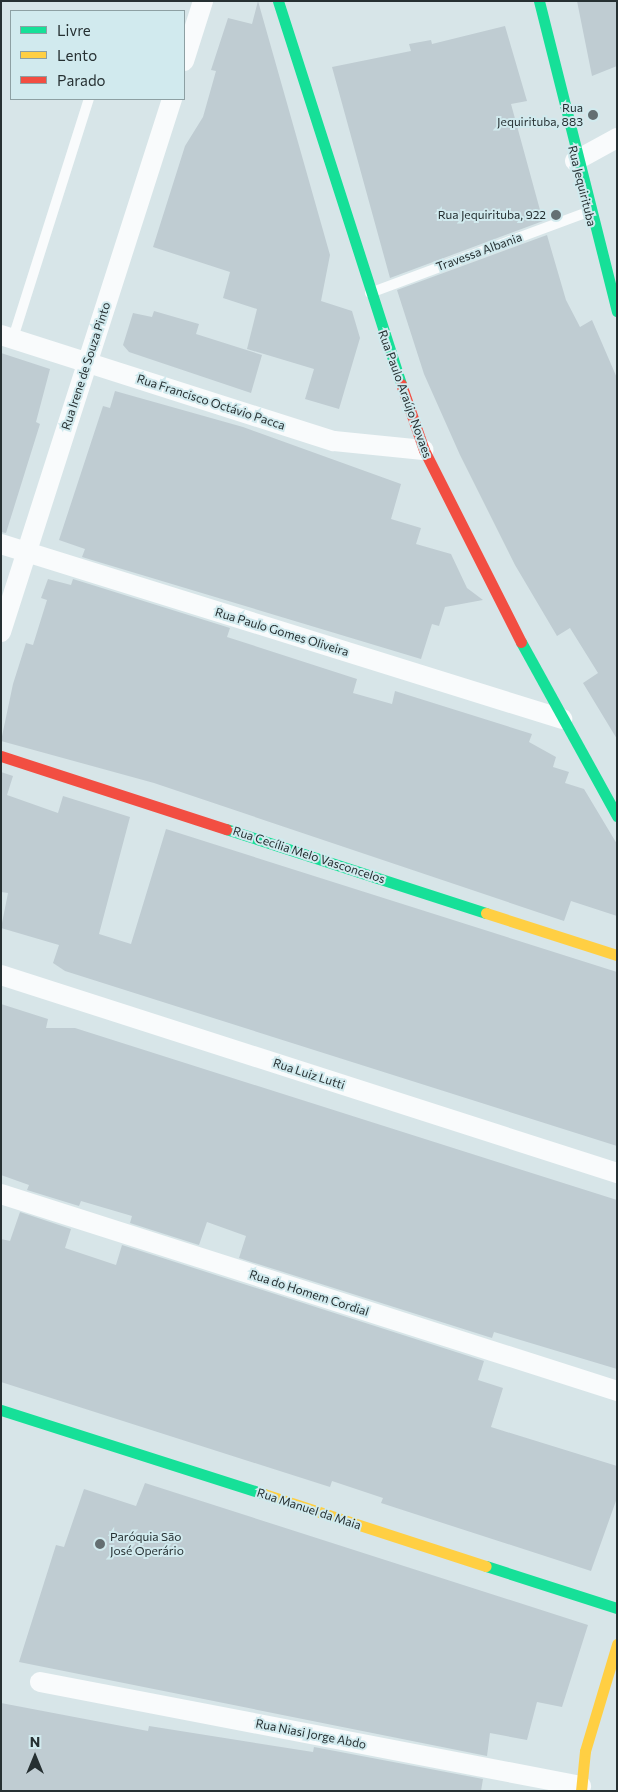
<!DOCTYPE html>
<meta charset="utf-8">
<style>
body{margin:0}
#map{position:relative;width:618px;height:1792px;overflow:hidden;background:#d7e5e8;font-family:Commissioner,sans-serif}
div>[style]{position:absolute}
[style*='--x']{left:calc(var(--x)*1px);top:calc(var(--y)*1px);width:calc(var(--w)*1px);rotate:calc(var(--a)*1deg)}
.building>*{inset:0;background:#bfccd2}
.lane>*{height:10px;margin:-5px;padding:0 5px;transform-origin:5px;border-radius:5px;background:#f9fbfc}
.street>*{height:20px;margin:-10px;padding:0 10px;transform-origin:10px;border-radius:10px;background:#f9fbfc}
.fast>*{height:11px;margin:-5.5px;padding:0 5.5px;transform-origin:5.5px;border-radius:5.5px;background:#16e098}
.slow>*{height:11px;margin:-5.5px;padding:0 5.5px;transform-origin:5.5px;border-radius:5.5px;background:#ffcf43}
.jam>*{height:11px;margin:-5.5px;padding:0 5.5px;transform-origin:5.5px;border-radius:5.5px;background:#f24e42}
.dots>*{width:14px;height:14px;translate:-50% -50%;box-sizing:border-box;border:2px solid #d1eaee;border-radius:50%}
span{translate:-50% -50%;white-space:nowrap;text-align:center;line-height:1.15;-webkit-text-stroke:4px #d1eaee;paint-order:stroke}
.poi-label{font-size:12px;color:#263032}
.right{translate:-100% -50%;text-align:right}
.left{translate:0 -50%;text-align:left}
.street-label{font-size:12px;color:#263032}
.frame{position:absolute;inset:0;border:2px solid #263032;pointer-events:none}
.legend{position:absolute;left:10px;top:10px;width:175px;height:90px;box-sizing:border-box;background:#d1eaee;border:1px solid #8da0a3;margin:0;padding:6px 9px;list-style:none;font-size:15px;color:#263032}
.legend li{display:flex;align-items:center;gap:10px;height:25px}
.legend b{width:25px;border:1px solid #8da0a3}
.north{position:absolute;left:10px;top:1732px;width:50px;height:50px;-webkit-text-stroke:4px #d1eaee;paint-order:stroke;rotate:0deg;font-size:14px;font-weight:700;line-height:20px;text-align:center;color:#263032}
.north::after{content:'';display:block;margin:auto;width:18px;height:22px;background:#263032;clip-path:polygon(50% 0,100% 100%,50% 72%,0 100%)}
</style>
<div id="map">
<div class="building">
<i style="clip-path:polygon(258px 1px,330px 255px,321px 301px,352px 311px,360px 338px,339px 409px,305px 399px,314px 369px,247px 349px,257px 309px,223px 298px,230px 272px,153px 247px,185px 146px,203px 117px,216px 71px,211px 70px,228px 18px,252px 24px)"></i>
<i style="clip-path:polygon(577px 1px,617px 1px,617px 66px,592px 76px)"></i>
<i style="clip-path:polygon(505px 26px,527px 101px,511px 104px,543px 221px,390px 278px,332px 67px,411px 51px,409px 44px,431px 40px,432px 44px)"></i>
<i style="clip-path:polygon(547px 235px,566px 300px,580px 327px,592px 320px,617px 378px,617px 739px,583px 683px,598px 673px,570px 628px,557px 636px,515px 565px,460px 455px,424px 374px,397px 290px)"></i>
<i style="clip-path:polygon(154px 311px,199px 324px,196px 334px,262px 355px,251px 393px,129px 352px,123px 345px,133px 313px,152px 317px)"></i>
<i style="clip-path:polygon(1px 353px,50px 369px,36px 422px,40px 424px,6px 533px,1px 532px)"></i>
<i style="clip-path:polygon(115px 391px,243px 427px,401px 484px,391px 519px,421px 528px,416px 544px,451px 554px,467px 588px,483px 600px,445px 607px,439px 626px,432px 624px,421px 659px,82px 557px,85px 549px,59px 540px,103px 406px,110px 408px)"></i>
<i style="clip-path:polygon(48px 579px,71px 585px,73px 579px,230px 628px,227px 637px,357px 679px,353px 693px,392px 704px,395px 691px,532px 734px,529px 742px,556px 757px,553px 767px,569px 772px,565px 783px,584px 789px,617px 844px,617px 916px,571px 901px,564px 921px,154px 783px,1px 741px,13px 684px,26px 643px,33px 645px,47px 600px,41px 598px)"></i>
<i style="clip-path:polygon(1px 772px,13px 776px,7px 795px,58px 813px,63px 796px,130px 817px,99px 934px,131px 944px,166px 829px,617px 972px,617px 1146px,65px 971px,53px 963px,59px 945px,1px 928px,8px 893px,1px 892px)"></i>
<i style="clip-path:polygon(1px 1004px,48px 1019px,46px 1028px,75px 1028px,617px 1200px,617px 1369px,494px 1332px,492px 1338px,239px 1258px,246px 1236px,207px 1222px,199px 1245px,130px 1223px,132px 1216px,81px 1201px,79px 1206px,27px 1190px,29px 1185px,1px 1175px)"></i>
<i style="clip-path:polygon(20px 1212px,71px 1229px,65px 1248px,116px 1265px,122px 1245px,484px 1361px,478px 1380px,503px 1388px,491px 1427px,617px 1466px,617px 1498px,591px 1571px,381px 1503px,383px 1498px,332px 1481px,330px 1487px,1px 1382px,1px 1239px,10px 1241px)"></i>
<i style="clip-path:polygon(145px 1483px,588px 1625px,562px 1707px,537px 1702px,527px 1740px,490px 1733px,487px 1756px,19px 1662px,56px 1545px,64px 1547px,84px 1489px,136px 1506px)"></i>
<i style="clip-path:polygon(1px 1703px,148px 1731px,149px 1726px,313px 1752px,314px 1747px,483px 1779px,481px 1791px,1px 1791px)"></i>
</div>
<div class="lane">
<i style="--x:370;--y:293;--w:233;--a:-20.4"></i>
<i style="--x:13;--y:338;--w:251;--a:-72.4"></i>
</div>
<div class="street">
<i style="--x:184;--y:61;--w:63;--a:-72.4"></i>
<i style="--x:575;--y:161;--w:48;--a:-28.7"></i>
<i style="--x:1;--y:335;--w:349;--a:17.7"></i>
<i style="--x:334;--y:441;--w:90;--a:5.7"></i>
<i style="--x:1;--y:544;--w:588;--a:17.32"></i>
<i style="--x:1;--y:632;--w:560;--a:-72.21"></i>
<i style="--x:1;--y:975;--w:647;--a:17.82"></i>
<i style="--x:1;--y:1194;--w:647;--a:17.73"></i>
<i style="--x:40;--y:1682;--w:551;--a:10.88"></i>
</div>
<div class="fast">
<i style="--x:278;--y:1;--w:402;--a:72.2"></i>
<i style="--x:539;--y:1;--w:320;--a:75.9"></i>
<i style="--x:521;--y:642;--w:199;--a:61.1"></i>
<i style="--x:226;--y:829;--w:273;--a:17.9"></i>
<i style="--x:1;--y:1410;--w:276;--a:17.7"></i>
<i style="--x:486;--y:1566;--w:138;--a:17.8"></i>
</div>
<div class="slow">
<i style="--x:486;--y:913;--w:138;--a:17.8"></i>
<i style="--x:264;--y:1494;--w:233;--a:18"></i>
<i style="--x:581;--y:1791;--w:40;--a:-84.3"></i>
<i style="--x:585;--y:1751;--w:112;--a:-73.3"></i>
</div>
<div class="jam">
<i style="--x:401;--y:384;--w:70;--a:70.8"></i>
<i style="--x:424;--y:450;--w:215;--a:63.2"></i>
<i style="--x:1;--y:756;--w:237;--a:18"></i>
</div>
<div class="dots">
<i style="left:593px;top:115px;background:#646f72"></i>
<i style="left:556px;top:215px;background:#646f72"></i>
<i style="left:100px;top:1544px;background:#646f72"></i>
</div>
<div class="poi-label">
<span class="right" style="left:583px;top:115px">Rua<br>Jequirituba, 883</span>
<span class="right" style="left:546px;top:215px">Rua Jequirituba, 922</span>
<span class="left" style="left:110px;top:1544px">Paróquia São<br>José Operário</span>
</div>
<div class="street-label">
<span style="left:582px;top:186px;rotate:76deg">Rua Jequirituba</span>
<span style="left:479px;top:252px;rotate:-20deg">Travessa Albania</span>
<span style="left:86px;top:366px;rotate:-72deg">Rua Irene de Souza Pinto</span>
<span style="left:405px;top:394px;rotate:70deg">Rua Paulo Araújo Novaes</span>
<span style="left:211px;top:402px;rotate:18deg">Rua Francisco Octávio Pacca</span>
<span style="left:282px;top:632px;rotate:17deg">Rua Paulo Gomes Oliveira</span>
<span style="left:309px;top:855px;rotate:18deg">Rua Cecília Melo Vasconcelos</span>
<span style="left:309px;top:1074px;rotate:18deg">Rua Luiz Lutti</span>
<span style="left:309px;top:1293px;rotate:18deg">Rua do Homem Cordial</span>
<span style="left:309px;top:1509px;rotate:18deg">Rua Manuel da Maia</span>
<span style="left:311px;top:1734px;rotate:11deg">Rua Niasi Jorge Abdo</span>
</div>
<div class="frame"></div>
<ul class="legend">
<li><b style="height:6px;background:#16e098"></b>Livre</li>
<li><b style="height:6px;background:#ffcf43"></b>Lento</li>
<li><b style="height:6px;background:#f24e42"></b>Parado</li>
</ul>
<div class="north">N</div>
</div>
